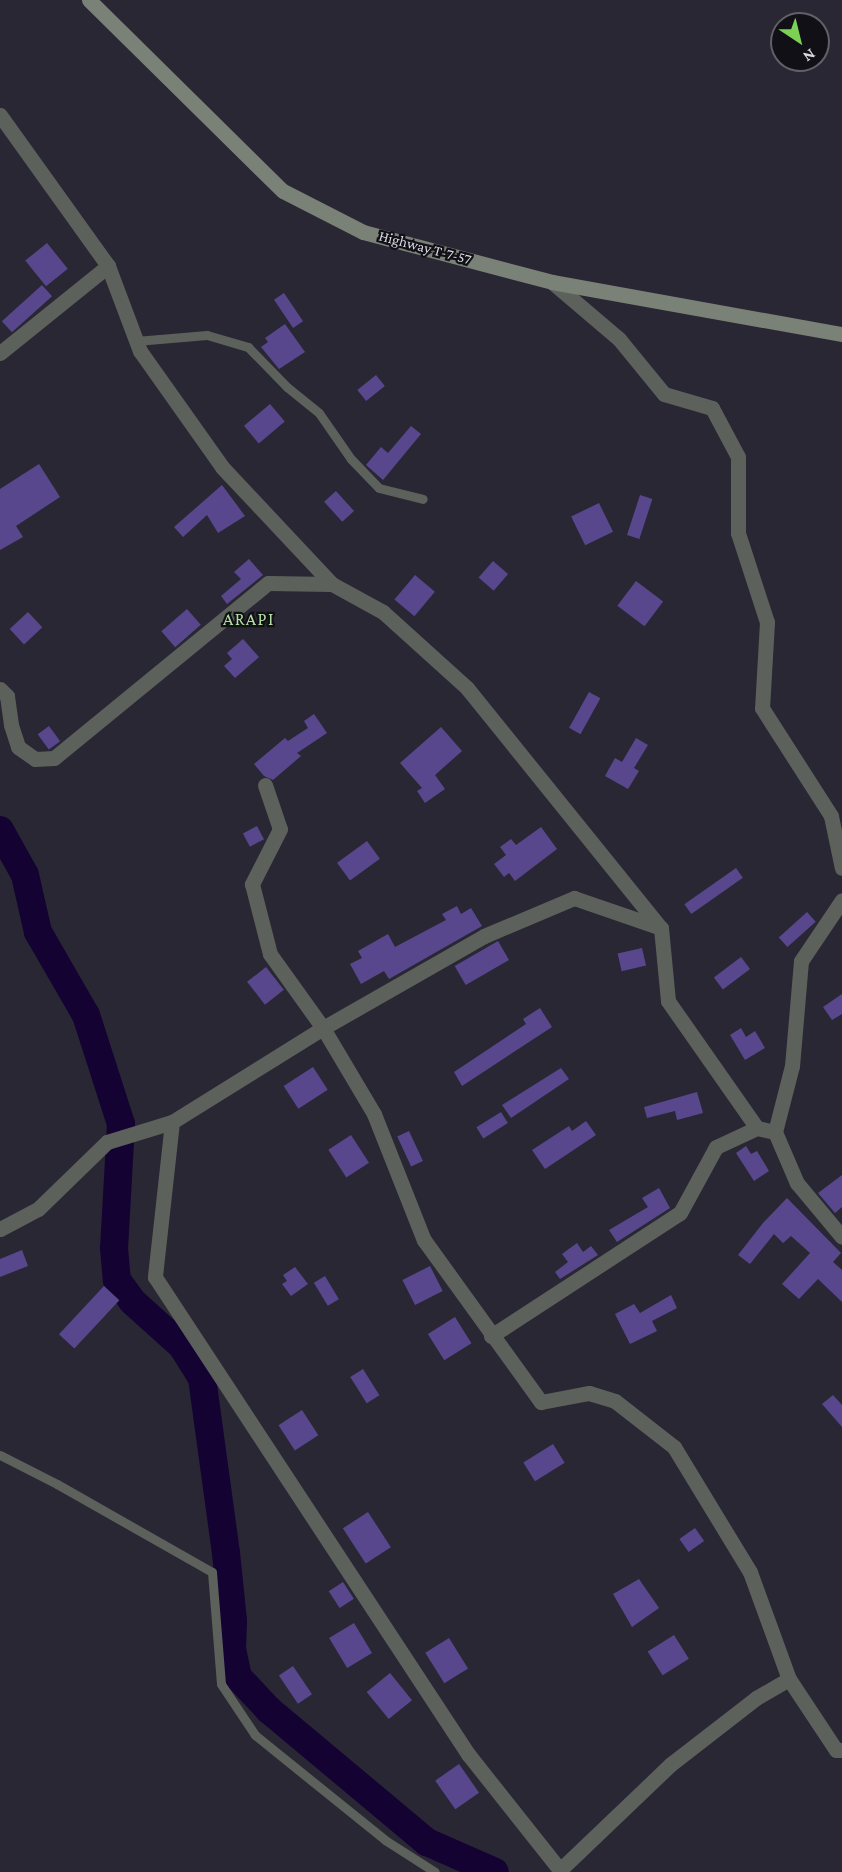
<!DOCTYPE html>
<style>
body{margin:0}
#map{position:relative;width:842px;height:1872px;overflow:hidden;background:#292734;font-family:"Crimson Pro",serif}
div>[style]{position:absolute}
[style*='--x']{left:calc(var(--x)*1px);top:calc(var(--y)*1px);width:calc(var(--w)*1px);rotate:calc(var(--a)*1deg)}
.river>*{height:28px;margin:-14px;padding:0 14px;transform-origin:14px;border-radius:14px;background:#140233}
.building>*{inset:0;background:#59478e;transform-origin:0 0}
.lane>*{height:9px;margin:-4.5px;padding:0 4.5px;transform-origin:4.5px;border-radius:4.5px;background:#5d615b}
.street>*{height:15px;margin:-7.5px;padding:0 7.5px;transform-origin:7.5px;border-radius:7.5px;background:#5d615b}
.secondary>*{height:15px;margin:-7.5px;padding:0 7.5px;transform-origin:7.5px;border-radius:7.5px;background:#7a8177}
span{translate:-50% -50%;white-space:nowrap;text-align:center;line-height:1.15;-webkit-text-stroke:4.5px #111016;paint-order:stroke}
.street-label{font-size:15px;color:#d9d8e1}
.quarter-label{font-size:18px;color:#b0df9e;letter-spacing:1.5px}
.north{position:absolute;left:770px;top:12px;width:60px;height:60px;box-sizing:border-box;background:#111016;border:2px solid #616067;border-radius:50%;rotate:145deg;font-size:16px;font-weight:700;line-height:24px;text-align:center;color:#d9d8e1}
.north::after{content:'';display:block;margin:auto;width:21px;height:27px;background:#7cd155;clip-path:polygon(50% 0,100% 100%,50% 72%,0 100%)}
</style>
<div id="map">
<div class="river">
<i style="--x:0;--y:830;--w:51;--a:60.9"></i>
<i style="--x:25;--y:875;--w:58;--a:77.2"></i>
<i style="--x:38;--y:932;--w:96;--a:60"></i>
<i style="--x:86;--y:1015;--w:114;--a:72.2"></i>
<i style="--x:121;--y:1124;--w:124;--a:93.2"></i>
<i style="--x:114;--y:1248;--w:32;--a:85"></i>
<i style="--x:117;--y:1280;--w:26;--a:54"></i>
<i style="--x:132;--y:1301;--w:67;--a:42"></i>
<i style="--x:182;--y:1346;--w:38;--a:58"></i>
<i style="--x:202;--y:1378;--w:177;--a:82.2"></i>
<i style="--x:226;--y:1553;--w:68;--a:84.1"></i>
<i style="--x:233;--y:1621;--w:28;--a:92"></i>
<i style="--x:232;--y:1649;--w:29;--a:78"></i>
<i style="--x:238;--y:1677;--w:45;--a:46.8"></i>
<i style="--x:269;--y:1710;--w:206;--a:39.9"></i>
<i style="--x:427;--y:1842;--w:74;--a:23.8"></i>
</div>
<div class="building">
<i style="left:47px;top:243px;width:33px;height:28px;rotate:51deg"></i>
<i style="left:42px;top:285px;width:15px;height:54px;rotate:48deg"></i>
<i style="left:284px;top:293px;width:34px;height:12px;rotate:56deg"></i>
<i style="clip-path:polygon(285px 324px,305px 352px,279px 369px,261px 347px,268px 342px,265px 338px)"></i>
<i style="left:376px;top:375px;width:14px;height:24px;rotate:51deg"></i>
<i style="left:270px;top:404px;width:23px;height:34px;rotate:50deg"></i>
<i style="clip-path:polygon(411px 426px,421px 434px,383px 480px,366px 465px,381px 447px,388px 453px)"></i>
<i style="clip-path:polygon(39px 464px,60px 497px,16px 526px,23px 537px,0 550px,0 489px)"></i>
<i style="clip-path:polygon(222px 485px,245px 516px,218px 533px,207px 515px,183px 537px,174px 527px)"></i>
<i style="left:336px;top:491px;width:27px;height:16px;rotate:48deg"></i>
<i style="left:640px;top:495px;width:13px;height:42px;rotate:18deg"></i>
<i style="left:599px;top:503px;width:32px;height:31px;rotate:64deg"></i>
<i style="clip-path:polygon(249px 559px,263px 575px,227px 604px,221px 596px,241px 579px,234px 572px)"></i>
<i style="left:493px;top:561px;width:20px;height:22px;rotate:41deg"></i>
<i style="left:415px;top:575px;width:26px;height:32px;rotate:40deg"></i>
<i style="left:636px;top:581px;width:34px;height:31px;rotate:37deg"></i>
<i style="left:187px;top:609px;width:21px;height:34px;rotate:49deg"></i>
<i style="left:28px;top:612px;width:21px;height:25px;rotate:47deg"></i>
<i style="clip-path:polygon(243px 639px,259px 657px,235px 678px,224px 666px,232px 659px,227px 653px)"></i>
<i style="left:589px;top:692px;width:13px;height:41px;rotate:29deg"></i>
<i style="clip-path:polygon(314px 714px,327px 733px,297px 753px,301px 756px,273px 780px,264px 776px,254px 764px,285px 738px,288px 741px,308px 728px,304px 721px)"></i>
<i style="left:49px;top:726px;width:19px;height:14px;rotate:54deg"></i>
<i style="clip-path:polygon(441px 727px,462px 751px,435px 775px,445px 789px,425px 803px,417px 791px,422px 788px,400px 763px)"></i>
<i style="clip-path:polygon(636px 738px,648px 745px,634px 768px,639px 771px,628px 789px,605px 776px,615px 758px,622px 762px)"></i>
<i style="left:257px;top:826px;width:15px;height:16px;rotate:62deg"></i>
<i style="clip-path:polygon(541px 827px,557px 849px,515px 881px,509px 873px,504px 877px,494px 864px,506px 855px,500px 847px,511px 839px,516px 845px)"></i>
<i style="left:367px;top:841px;width:22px;height:37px;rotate:54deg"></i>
<i style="left:736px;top:868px;width:12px;height:63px;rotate:55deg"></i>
<i style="clip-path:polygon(457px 906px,461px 914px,471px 908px,482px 926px,389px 979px,384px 971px,361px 984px,350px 964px,362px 958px,358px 951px,388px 934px,395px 947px,446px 920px,442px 914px)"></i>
<i style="left:807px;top:912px;width:13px;height:38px;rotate:48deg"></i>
<i style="left:498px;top:941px;width:22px;height:50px;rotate:60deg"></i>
<i style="left:642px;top:948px;width:18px;height:25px;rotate:77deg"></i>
<i style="left:741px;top:957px;width:15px;height:34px;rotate:53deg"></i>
<i style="left:266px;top:967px;width:29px;height:24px;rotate:52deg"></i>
<i style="clip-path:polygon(842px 994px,842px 1014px,832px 1020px,823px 1007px)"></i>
<i style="clip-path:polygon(540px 1008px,552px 1027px,462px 1086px,454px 1072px,526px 1024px,523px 1019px)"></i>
<i style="clip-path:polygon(741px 1028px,746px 1037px,755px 1031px,765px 1048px,745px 1060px,730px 1035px)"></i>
<i style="left:313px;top:1067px;width:27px;height:35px;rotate:57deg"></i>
<i style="clip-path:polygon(561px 1068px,569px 1079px,511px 1118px,502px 1105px)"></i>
<i style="clip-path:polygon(697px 1092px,703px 1113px,677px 1120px,675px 1111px,647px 1118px,644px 1107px)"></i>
<i style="left:501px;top:1112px;width:13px;height:29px;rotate:58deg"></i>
<i style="clip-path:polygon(586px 1121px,596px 1135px,545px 1169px,532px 1150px,569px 1126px,572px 1131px)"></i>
<i style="left:409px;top:1131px;width:33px;height:13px;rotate:65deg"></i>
<i style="left:351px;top:1135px;width:33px;height:27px;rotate:57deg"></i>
<i style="clip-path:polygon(746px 1146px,751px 1154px,757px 1151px,769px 1171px,754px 1181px,736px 1153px)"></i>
<i style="clip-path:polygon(842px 1175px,842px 1207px,835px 1213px,818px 1193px)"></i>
<i style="clip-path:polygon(659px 1188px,670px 1208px,617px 1242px,609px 1230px,648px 1207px,642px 1198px)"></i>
<i style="clip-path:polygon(787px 1198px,841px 1253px,833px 1262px,842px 1270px,842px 1302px,818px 1279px,799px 1299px,782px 1284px,810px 1253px,791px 1236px,783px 1243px,774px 1234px,750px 1264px,738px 1255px,763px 1223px)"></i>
<i style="clip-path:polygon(577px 1243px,583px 1252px,591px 1246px,598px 1255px,560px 1279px,555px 1272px,568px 1262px,562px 1254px)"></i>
<i style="clip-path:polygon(22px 1250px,28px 1266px,0 1277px,0 1259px)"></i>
<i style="left:430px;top:1266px;width:28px;height:31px;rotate:63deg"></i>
<i style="clip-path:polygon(295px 1267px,308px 1284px,291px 1296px,282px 1284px,287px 1281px,283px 1275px)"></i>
<i style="left:325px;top:1276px;width:27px;height:13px;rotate:59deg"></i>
<i style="left:104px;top:1286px;width:21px;height:66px;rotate:43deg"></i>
<i style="clip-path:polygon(671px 1295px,677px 1308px,652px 1321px,657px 1331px,630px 1344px,615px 1314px,634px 1304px,640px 1313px)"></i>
<i style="left:455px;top:1317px;width:31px;height:32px;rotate:58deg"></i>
<i style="left:363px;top:1369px;width:31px;height:15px;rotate:58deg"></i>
<i style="clip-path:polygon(833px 1395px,842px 1405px,842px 1427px,822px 1404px)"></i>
<i style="left:302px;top:1410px;width:30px;height:28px;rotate:57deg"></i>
<i style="left:553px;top:1444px;width:22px;height:35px;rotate:58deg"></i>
<i style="left:368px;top:1512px;width:42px;height:30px;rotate:57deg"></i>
<i style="left:695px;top:1528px;width:16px;height:19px;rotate:55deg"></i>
<i style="clip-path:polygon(639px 1579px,659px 1608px,632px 1627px,613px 1594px)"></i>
<i style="left:343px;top:1582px;width:20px;height:17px;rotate:57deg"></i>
<i style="left:354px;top:1623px;width:35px;height:29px;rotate:59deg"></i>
<i style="left:674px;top:1635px;width:28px;height:31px;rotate:58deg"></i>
<i style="left:449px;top:1638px;width:36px;height:28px;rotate:58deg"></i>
<i style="left:293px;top:1666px;width:34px;height:17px;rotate:56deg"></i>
<i style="left:390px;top:1673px;width:35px;height:30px;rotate:51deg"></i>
<i style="left:459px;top:1764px;width:35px;height:29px;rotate:55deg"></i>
</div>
<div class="lane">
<i style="--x:136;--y:341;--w:71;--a:-4.8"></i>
<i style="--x:207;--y:335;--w:43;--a:16.3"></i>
<i style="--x:248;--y:347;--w:56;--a:45.7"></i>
<i style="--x:287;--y:387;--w:41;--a:39.1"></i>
<i style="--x:319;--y:413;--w:56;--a:55.2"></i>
<i style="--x:351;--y:459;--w:40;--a:46"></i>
<i style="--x:379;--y:488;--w:45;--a:14"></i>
<i style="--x:0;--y:1455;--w:64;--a:27"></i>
<i style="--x:57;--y:1484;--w:178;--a:29.6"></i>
<i style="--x:212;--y:1572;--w:112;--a:85.4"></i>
<i style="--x:221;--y:1684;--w:61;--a:56.3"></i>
<i style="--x:255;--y:1735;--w:167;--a:38.9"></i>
<i style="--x:385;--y:1840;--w:59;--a:32.6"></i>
</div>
<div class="street">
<i style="--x:0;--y:115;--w:186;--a:54.4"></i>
<i style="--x:108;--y:266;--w:91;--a:69.4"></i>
<i style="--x:140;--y:351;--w:142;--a:54.7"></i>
<i style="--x:222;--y:467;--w:161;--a:46.8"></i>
<i style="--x:332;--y:584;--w:58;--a:28.8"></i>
<i style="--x:383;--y:612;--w:113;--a:42.1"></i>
<i style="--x:467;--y:688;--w:309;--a:51.1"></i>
<i style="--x:661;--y:928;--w:73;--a:84.5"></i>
<i style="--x:668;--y:1001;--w:155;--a:55"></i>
<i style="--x:757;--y:1128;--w:18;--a:13"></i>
<i style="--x:775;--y:1132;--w:56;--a:66.7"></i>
<i style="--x:797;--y:1183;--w:70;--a:50.2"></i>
<i style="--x:552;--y:282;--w:88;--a:40.4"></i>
<i style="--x:619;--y:339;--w:71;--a:50.7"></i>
<i style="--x:664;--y:394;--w:50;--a:16.3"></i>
<i style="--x:712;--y:408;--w:55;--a:62"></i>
<i style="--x:738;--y:457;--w:76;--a:90"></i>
<i style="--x:738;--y:533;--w:94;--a:72"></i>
<i style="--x:767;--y:622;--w:86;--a:93.3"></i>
<i style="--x:762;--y:708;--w:128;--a:57.4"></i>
<i style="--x:831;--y:816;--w:53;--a:78.1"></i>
<i style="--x:0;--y:353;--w:139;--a:-38.9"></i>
<i style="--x:0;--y:689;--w:10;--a:45"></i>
<i style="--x:7;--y:696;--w:29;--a:82"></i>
<i style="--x:11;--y:725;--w:23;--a:72"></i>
<i style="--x:18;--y:747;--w:21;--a:35"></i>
<i style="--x:35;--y:759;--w:19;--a:-3"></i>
<i style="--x:54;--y:758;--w:276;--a:-39.3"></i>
<i style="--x:268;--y:583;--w:64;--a:0.9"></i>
<i style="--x:265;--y:785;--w:46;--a:71.2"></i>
<i style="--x:280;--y:829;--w:62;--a:117"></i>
<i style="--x:252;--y:884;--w:72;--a:75.6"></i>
<i style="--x:270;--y:954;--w:91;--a:54.4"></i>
<i style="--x:323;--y:1028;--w:100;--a:59.3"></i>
<i style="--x:374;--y:1114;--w:136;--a:68.4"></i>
<i style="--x:424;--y:1240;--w:200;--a:54.2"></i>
<i style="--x:541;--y:1402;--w:49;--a:-10.6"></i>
<i style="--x:589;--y:1393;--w:27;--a:17"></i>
<i style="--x:615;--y:1401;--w:75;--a:37.9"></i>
<i style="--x:674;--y:1447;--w:146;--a:58.7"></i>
<i style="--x:750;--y:1572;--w:114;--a:70"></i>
<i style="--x:789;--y:1679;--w:85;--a:56.5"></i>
<i style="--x:836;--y:1750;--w:6;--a:0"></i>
<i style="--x:172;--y:1122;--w:156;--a:96.3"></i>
<i style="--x:155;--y:1277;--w:571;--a:56.73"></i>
<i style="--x:468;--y:1754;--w:148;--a:51.6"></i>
<i style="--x:560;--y:1870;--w:153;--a:-43.7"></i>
<i style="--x:671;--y:1764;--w:108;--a:-37.8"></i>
<i style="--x:756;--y:1698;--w:38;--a:-30"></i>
<i style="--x:775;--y:1132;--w:68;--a:-75.6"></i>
<i style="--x:792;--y:1066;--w:105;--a:-85.1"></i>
<i style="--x:801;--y:961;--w:73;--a:-56.1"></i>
<i style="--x:0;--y:1229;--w:43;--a:-27.8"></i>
<i style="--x:38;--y:1209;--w:96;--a:-44.2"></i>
<i style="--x:107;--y:1142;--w:68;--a:-17.1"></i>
<i style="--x:172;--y:1122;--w:178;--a:-31.9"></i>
<i style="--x:323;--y:1028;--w:185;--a:-29.7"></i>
<i style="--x:484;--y:936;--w:98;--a:-22.9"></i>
<i style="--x:574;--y:898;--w:92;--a:19"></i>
<i style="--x:491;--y:1336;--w:225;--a:-33.1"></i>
<i style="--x:680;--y:1213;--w:75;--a:-61.4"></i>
<i style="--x:716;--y:1147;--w:45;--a:-24.9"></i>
</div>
<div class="secondary">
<i style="--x:89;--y:0;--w:272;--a:44.6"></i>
<i style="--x:283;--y:191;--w:90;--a:27.1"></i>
<i style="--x:363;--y:232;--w:196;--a:14.8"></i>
<i style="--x:552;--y:282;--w:295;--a:10.2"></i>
</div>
<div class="street-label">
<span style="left:425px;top:248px;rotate:15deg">Highway T-7-57</span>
</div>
<div class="quarter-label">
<span style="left:249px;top:619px">ARAPI</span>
</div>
<div class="north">N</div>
</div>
